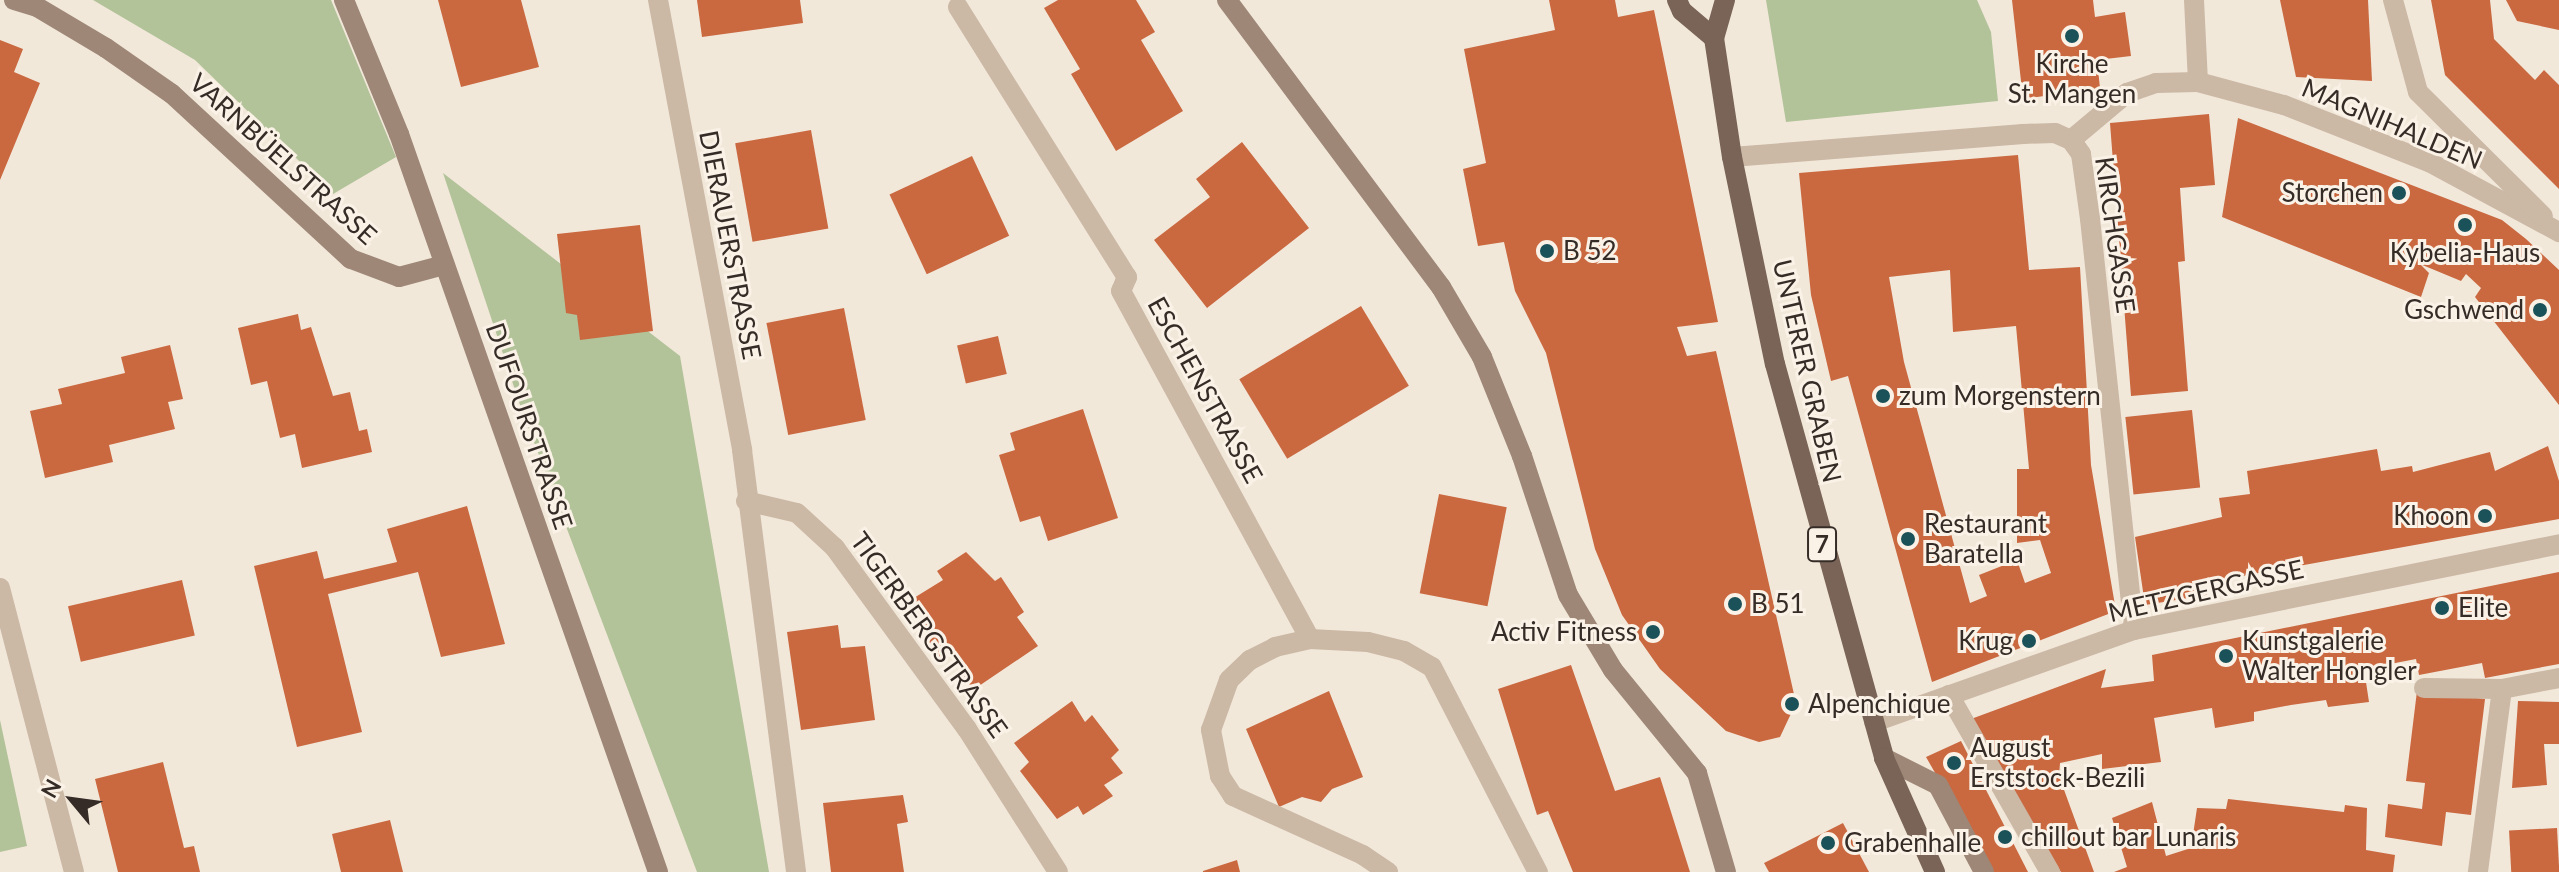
<!DOCTYPE html>
<meta charset="utf-8">
<style>
body{margin:0}
#map{position:relative;width:2559px;height:872px;overflow:hidden;background:#f2e8da;font-family:Lato,sans-serif}
div>[style]{position:absolute}
[style*='--x']{left:calc(var(--x)*1px);top:calc(var(--y)*1px);width:calc(var(--w)*1px);rotate:calc(var(--a)*1deg)}
.green>*{inset:0;background:#b2c299}
.building>*{inset:0;background:#ca6840;transform-origin:0 0}
.street>*{height:20px;margin:-10px;padding:0 10px;transform-origin:10px;border-radius:10px;background:#cbb8a5}
.secondary>*{height:20px;margin:-10px;padding:0 10px;transform-origin:10px;border-radius:10px;background:#9e8777}
.primary>*{height:20px;margin:-10px;padding:0 10px;transform-origin:10px;border-radius:10px;background:#796457}
.dots>*{width:22px;height:22px;translate:-50% -50%;box-sizing:border-box;border:4px solid #faf2e6;border-radius:50%}
span{translate:-50% -50%;white-space:nowrap;text-align:center;line-height:1.15;-webkit-text-stroke:6px #faf2e6;paint-order:stroke}
.shield-label span{padding:2px 6px;background:#faf2e6;border:2px solid;border-radius:6px;-webkit-text-stroke-width:0}
.shield-label{font-size:24px;color:#362c27;font-weight:700}
.poi-label{font-size:26px;color:#362c27}
.right{translate:-100% -50%;text-align:right}
.left{translate:0 -50%;text-align:left}
.street-label{font-size:26px;color:#362c27}
.north{position:absolute;left:32px;top:760px;width:80px;height:80px;-webkit-text-stroke:6px #faf2e6;paint-order:stroke;rotate:299deg;font-size:22px;font-weight:700;line-height:32px;text-align:center;color:#362c27}
.north::after{content:'';display:block;margin:auto;width:28px;height:36px;background:#362c27;clip-path:polygon(50% 0,100% 100%,50% 72%,0 100%)}
</style>
<div id="map">
<div class="green">
<i style="clip-path:polygon(93px 0,331px 0,396px 157px,333px 194px,195px 60px)"></i>
<i style="clip-path:polygon(1766px 0,1977px 0,1991px 32px,1998px 101px,1786px 122px)"></i>
<i style="clip-path:polygon(443px 173px,680px 356px,769px 872px,697px 872px,520px 405px)"></i>
<i style="clip-path:polygon(0 720px,27px 846px,0 852px)"></i>
</div>
<div class="building">
<i style="clip-path:polygon(438px 0,521px 0,539px 67px,461px 87px)"></i>
<i style="clip-path:polygon(697px 0,800px 0,803px 23px,702px 37px)"></i>
<i style="clip-path:polygon(1058px 0,1136px 0,1155px 32px,1141px 40px,1183px 111px,1116px 151px,1071px 74px,1080px 69px,1044px 8px)"></i>
<i style="clip-path:polygon(1549px 0,1615px 0,1618px 17px,1654px 10px,1718px 322px,1677px 327px,1687px 356px,1716px 351px,1796px 703px,1780px 737px,1759px 742px,1726px 731px,1660px 669px,1622px 615px,1595px 549px,1546px 353px,1515px 291px,1504px 242px,1478px 246px,1463px 169px,1486px 163px,1464px 49px,1555px 30px)"></i>
<i style="clip-path:polygon(2012px 0,2093px 0,2095px 17px,2125px 12px,2131px 56px,2097px 60px,2100px 88px,2023px 99px)"></i>
<i style="clip-path:polygon(2280px 0,2368px 0,2372px 81px,2296px 77px)"></i>
<i style="clip-path:polygon(2431px 0,2490px 0,2494px 39px,2535px 80px,2544px 70px,2559px 85px,2559px 189px,2445px 75px)"></i>
<i style="clip-path:polygon(2506px 0,2559px 0,2559px 30px,2517px 21px)"></i>
<i style="clip-path:polygon(0 40px,23px 49px,14px 72px,40px 83px,0 180px)"></i>
<i style="clip-path:polygon(2209px 114px,2215px 185px,2180px 188px,2185px 261px,2178px 262px,2188px 391px,2131px 396px,2110px 123px)"></i>
<i style="clip-path:polygon(2238px 118px,2502px 220px,2526px 239px,2559px 270px,2559px 405px,2475px 297px,2481px 288px,2466px 274px,2461px 281px,2420px 264px,2429px 273px,2421px 297px,2222px 217px)"></i>
<i style="left:811px;top:130px;width:100px;height:77px;rotate:80deg"></i>
<i style="clip-path:polygon(1242px 142px,1309px 228px,1207px 308px,1154px 240px,1210px 197px,1196px 179px)"></i>
<i style="clip-path:polygon(evenodd,2018px 155px,2029px 270px,2080px 267px,2091px 465px,2116px 611px,1932px 682px,1848px 376px,1831px 381px,1811px 295px,1799px 173px,2018px 155px,1950px 270px,1953px 332px,2016px 326px,2029px 469px,2017px 469px,2017px 543px,2040px 540px,2051px 573px,2025px 583px,2017px 560px,1979px 575px,1987px 596px,1970px 603px,1904px 362px,1889px 277px,1950px 270px)"></i>
<i style="left:972px;top:156px;width:88px;height:91px;rotate:65deg"></i>
<i style="clip-path:polygon(640px 225px,653px 331px,580px 340px,577px 315px,566px 313px,557px 234px)"></i>
<i style="left:1361px;top:306px;width:93px;height:142px;rotate:59deg"></i>
<i style="left:844px;top:308px;width:114px;height:79px;rotate:79deg"></i>
<i style="clip-path:polygon(298px 314px,301px 330px,311px 327px,333px 396px,350px 392px,359px 431px,367px 429px,372px 452px,302px 468px,295px 434px,280px 438px,267px 381px,251px 385px,238px 328px)"></i>
<i style="left:998px;top:336px;width:39px;height:42px;rotate:77deg"></i>
<i style="clip-path:polygon(170px 345px,183px 399px,168px 402px,175px 429px,109px 445px,113px 462px,45px 478px,30px 411px,62px 404px,58px 389px,125px 373px,121px 357px)"></i>
<i style="clip-path:polygon(1083px 409px,1118px 518px,1048px 541px,1040px 516px,1020px 522px,999px 455px,1015px 450px,1010px 433px)"></i>
<i style="left:2192px;top:410px;width:78px;height:67px;rotate:84deg"></i>
<i style="clip-path:polygon(2548px 446px,2559px 481px,2559px 519px,2204px 583px,2207px 595px,2145px 605px,2135px 537px,2222px 517px,2219px 498px,2250px 494px,2247px 471px,2377px 449px,2381px 471px,2412px 466px,2413px 472px,2490px 452px,2495px 471px)"></i>
<i style="left:1439px;top:494px;width:69px;height:101px;rotate:11deg"></i>
<i style="clip-path:polygon(467px 506px,505px 644px,441px 657px,418px 572px,328px 594px,362px 732px,297px 747px,254px 566px,317px 551px,324px 579px,397px 562px,387px 529px)"></i>
<i style="clip-path:polygon(966px 552px,995px 581px,1001px 577px,1024px 612px,1017px 617px,1038px 646px,973px 690px,950px 653px,938px 659px,913px 623px,922px 617px,909px 601px,943px 580px,937px 571px)"></i>
<i style="clip-path:polygon(2559px 572px,2559px 664px,2485px 678px,2482px 663px,2419px 675px,2416px 659px,2364px 669px,2369px 702px,2328px 707px,2326px 700px,2291px 705px,2254px 712px,2254px 721px,2215px 728px,2212px 708px,2154px 718px,2161px 762px,2102px 769px,2102px 754px,2060px 763px,2059px 776px,2094px 872px,2061px 872px,2014px 808px,1971px 719px,2106px 669px,2101px 688px,2154px 681px,2152px 655px)"></i>
<i style="left:182px;top:580px;width:57px;height:117px;rotate:77deg"></i>
<i style="clip-path:polygon(838px 625px,841px 648px,865px 646px,875px 720px,801px 730px,787px 632px)"></i>
<i style="clip-path:polygon(1571px 665px,1615px 791px,1660px 777px,1690px 872px,1573px 872px,1548px 811px,1537px 815px,1498px 689px)"></i>
<i style="clip-path:polygon(1329px 691px,1363px 777px,1332px 789px,1321px 802px,1302px 797px,1279px 807px,1246px 729px)"></i>
<i style="clip-path:polygon(2417px 691px,2485px 699px,2471px 815px,2446px 812px,2442px 846px,2385px 837px,2388px 804px,2422px 809px,2425px 783px,2406px 781px)"></i>
<i style="clip-path:polygon(1072px 701px,1085px 722px,1092px 715px,1119px 750px,1111px 758px,1123px 773px,1104px 785px,1113px 796px,1083px 815px,1078px 806px,1057px 819px,1020px 771px,1029px 762px,1014px 743px)"></i>
<i style="clip-path:polygon(2518px 701px,2559px 702px,2559px 744px,2544px 744px,2547px 785px,2512px 788px)"></i>
<i style="clip-path:polygon(1961px 741px,2028px 872px,1992px 872px,1926px 757px)"></i>
<i style="clip-path:polygon(163px 762px,184px 848px,194px 846px,200px 872px,118px 872px,95px 779px)"></i>
<i style="clip-path:polygon(903px 795px,908px 822px,897px 824px,904px 872px,831px 872px,823px 803px)"></i>
<i style="clip-path:polygon(2228px 799px,2344px 812px,2345px 805px,2367px 808px,2366px 850px,2395px 855px,2393px 872px,2114px 872px,2127px 867px,2112px 818px,2152px 802px,2166px 856px,2191px 848px,2197px 808px,2226px 809px)"></i>
<i style="clip-path:polygon(390px 820px,403px 872px,341px 872px,332px 834px)"></i>
<i style="clip-path:polygon(1843px 823px,1869px 872px,1769px 872px,1764px 863px)"></i>
<i style="left:2557px;top:828px;width:44px;height:48px;rotate:87deg"></i>
<i style="clip-path:polygon(1237px 860px,1240px 872px,1203px 872px,1203px 871px)"></i>
</div>
<div class="street">
<i style="--x:658;--y:0;--w:458;--a:79.4"></i>
<i style="--x:742;--y:450;--w:425;--a:82.7"></i>
<i style="--x:2194;--y:0;--w:82;--a:87.2"></i>
<i style="--x:2198;--y:82;--w:89;--a:15"></i>
<i style="--x:2284;--y:105;--w:156;--a:21.5"></i>
<i style="--x:2429;--y:162;--w:148;--a:28.3"></i>
<i style="--x:2393;--y:0;--w:95;--a:74.8"></i>
<i style="--x:2418;--y:92;--w:176;--a:44.8"></i>
<i style="--x:958;--y:7;--w:319;--a:58"></i>
<i style="--x:1127;--y:277;--w:15;--a:113"></i>
<i style="--x:1121;--y:291;--w:396;--a:61.5"></i>
<i style="--x:2071;--y:140;--w:73;--a:-40"></i>
<i style="--x:2127;--y:93;--w:31;--a:-19"></i>
<i style="--x:2156;--y:83;--w:42;--a:-1.4"></i>
<i style="--x:1732;--y:157;--w:292;--a:-4.5"></i>
<i style="--x:2023;--y:134;--w:32;--a:-2"></i>
<i style="--x:2055;--y:133;--w:17;--a:24"></i>
<i style="--x:2071;--y:140;--w:17;--a:54"></i>
<i style="--x:2081;--y:154;--w:66;--a:82.1"></i>
<i style="--x:2090;--y:219;--w:413;--a:83.9"></i>
<i style="--x:746;--y:501;--w:52;--a:13.2"></i>
<i style="--x:797;--y:513;--w:52;--a:42.6"></i>
<i style="--x:835;--y:548;--w:224;--a:53.9"></i>
<i style="--x:967;--y:729;--w:169;--a:57.5"></i>
<i style="--x:0;--y:588;--w:293;--a:75.4"></i>
<i style="--x:2424;--y:688;--w:78;--a:0.7"></i>
<i style="--x:2502;--y:689;--w:185;--a:97.5"></i>
<i style="--x:2502;--y:689;--w:58;--a:-10.9"></i>
<i style="--x:1949;--y:695;--w:204;--a:60.3"></i>
<i style="--x:1874;--y:722;--w:276;--a:-19.5"></i>
<i style="--x:2134;--y:630;--w:434;--a:-11.4"></i>
<i style="--x:1388;--y:872;--w:30;--a:-146"></i>
<i style="--x:1363;--y:855;--w:143;--a:-155.6"></i>
<i style="--x:1233;--y:796;--w:24;--a:-123"></i>
<i style="--x:1220;--y:776;--w:47;--a:-101.1"></i>
<i style="--x:1211;--y:730;--w:53;--a:-70.2"></i>
<i style="--x:1229;--y:680;--w:29;--a:-44"></i>
<i style="--x:1250;--y:660;--w:28;--a:-27"></i>
<i style="--x:1275;--y:647;--w:36;--a:-13"></i>
<i style="--x:1310;--y:639;--w:58;--a:3"></i>
<i style="--x:1368;--y:642;--w:37;--a:14"></i>
<i style="--x:1404;--y:651;--w:32;--a:30"></i>
<i style="--x:1432;--y:667;--w:231;--a:62.7"></i>
</div>
<div class="secondary">
<i style="--x:14;--y:0;--w:24;--a:17"></i>
<i style="--x:37;--y:7;--w:80;--a:30.7"></i>
<i style="--x:106;--y:48;--w:80;--a:34.9"></i>
<i style="--x:172;--y:94;--w:243;--a:42.7"></i>
<i style="--x:351;--y:259;--w:51;--a:20.6"></i>
<i style="--x:399;--y:277;--w:47;--a:-14.9"></i>
<i style="--x:344;--y:0;--w:145;--a:67.7"></i>
<i style="--x:399;--y:134;--w:782;--a:70.66"></i>
<i style="--x:1227;--y:0;--w:358;--a:53.3"></i>
<i style="--x:1441;--y:287;--w:81;--a:59.6"></i>
<i style="--x:1482;--y:357;--w:107;--a:68"></i>
<i style="--x:1522;--y:456;--w:146;--a:71.7"></i>
<i style="--x:1568;--y:595;--w:87;--a:59"></i>
<i style="--x:1613;--y:670;--w:133;--a:50.8"></i>
<i style="--x:1697;--y:773;--w:103;--a:73.7"></i>
<i style="--x:1884;--y:758;--w:60;--a:26.6"></i>
<i style="--x:1938;--y:785;--w:98;--a:62.1"></i>
</div>
<div class="primary">
<i style="--x:1677;--y:0;--w:12;--a:66"></i>
<i style="--x:1682;--y:11;--w:42;--a:40.2"></i>
<i style="--x:1725;--y:0;--w:40;--a:106"></i>
<i style="--x:1714;--y:38;--w:120;--a:81.4"></i>
<i style="--x:1732;--y:157;--w:211;--a:78.3"></i>
<i style="--x:1775;--y:364;--w:409;--a:74.5"></i>
<i style="--x:1884;--y:758;--w:125;--a:65.9"></i>
</div>
<div class="dots">
<i style="left:2072px;top:36px;background:#1b5259"></i>
<i style="left:2399px;top:193px;background:#1b5259"></i>
<i style="left:2465px;top:225px;background:#1b5259"></i>
<i style="left:1547px;top:251px;background:#1b5259"></i>
<i style="left:2540px;top:310px;background:#1b5259"></i>
<i style="left:1883px;top:396px;background:#1b5259"></i>
<i style="left:2485px;top:516px;background:#1b5259"></i>
<i style="left:1908px;top:539px;background:#1b5259"></i>
<i style="left:1735px;top:604px;background:#1b5259"></i>
<i style="left:2442px;top:608px;background:#1b5259"></i>
<i style="left:1653px;top:632px;background:#1b5259"></i>
<i style="left:2029px;top:641px;background:#1b5259"></i>
<i style="left:2226px;top:656px;background:#1b5259"></i>
<i style="left:1792px;top:704px;background:#1b5259"></i>
<i style="left:1954px;top:763px;background:#1b5259"></i>
<i style="left:2005px;top:837px;background:#1b5259"></i>
<i style="left:1828px;top:843px;background:#1b5259"></i>
</div>
<div class="shield-label">
<span style="left:1822px;top:544px">7</span>
</div>
<div class="poi-label">
<span style="left:2072px;top:79px">Kirche<br>St. Mangen</span>
<span class="right" style="left:2383px;top:193px">Storchen</span>
<span class="left" style="left:1563px;top:251px">B 52</span>
<span style="left:2465px;top:253px">Kybelia-Haus</span>
<span class="right" style="left:2524px;top:310px">Gschwend</span>
<span class="left" style="left:1899px;top:396px">zum Morgenstern</span>
<span class="right" style="left:2469px;top:516px">Khoon</span>
<span class="left" style="left:1924px;top:539px">Restaurant<br>Baratella</span>
<span class="left" style="left:1751px;top:604px">B 51</span>
<span class="left" style="left:2458px;top:608px">Elite</span>
<span class="right" style="left:1637px;top:632px">Activ Fitness</span>
<span class="right" style="left:2013px;top:641px">Krug</span>
<span class="left" style="left:2242px;top:656px">Kunstgalerie<br>Walter Hongler</span>
<span class="left" style="left:1808px;top:704px">Alpenchique</span>
<span class="left" style="left:1970px;top:763px">August<br>Erststock-Bezili</span>
<span class="left" style="left:2021px;top:837px">chillout bar Lunaris</span>
<span class="left" style="left:1844px;top:843px">Grabenhalle</span>
</div>
<div class="street-label">
<span style="left:2392px;top:124px;rotate:23deg">MAGNIHALDEN</span>
<span style="left:283px;top:159px;rotate:42deg">VARNBÜELSTRASSE</span>
<span style="left:2115px;top:235px;rotate:82deg">KIRCHGASSE</span>
<span style="left:730px;top:245px;rotate:79deg">DIERAUERSTRASSE</span>
<span style="left:1807px;top:371px;rotate:77deg">UNTERER GRABEN</span>
<span style="left:1205px;top:390px;rotate:61deg">ESCHENSTRASSE</span>
<span style="left:529px;top:426px;rotate:71deg">DUFOURSTRASSE</span>
<span style="left:2206px;top:591px;rotate:-13deg">METZGERGASSE</span>
<span style="left:929px;top:635px;rotate:54deg">TIGERBERGSTRASSE</span>
</div>
<div class="north">N</div>
</div>
